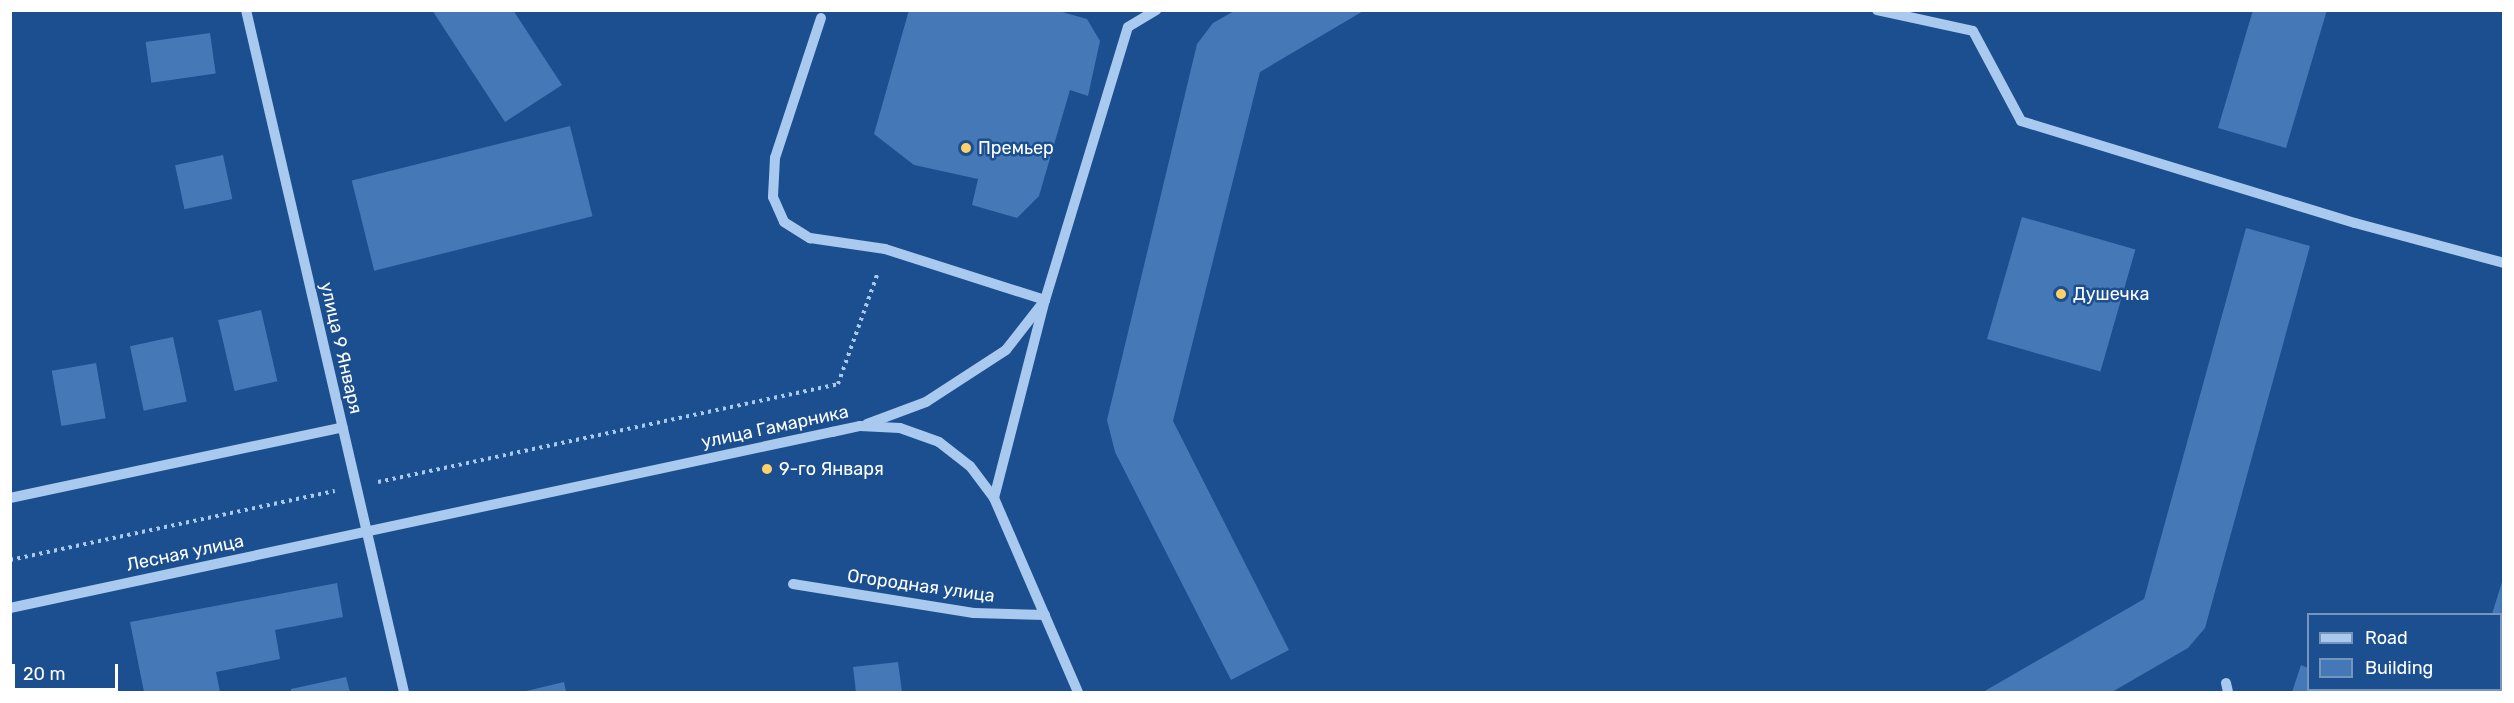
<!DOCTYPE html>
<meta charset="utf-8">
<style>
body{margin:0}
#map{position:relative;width:2514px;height:703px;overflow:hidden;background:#1b4f8f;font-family:Rubik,sans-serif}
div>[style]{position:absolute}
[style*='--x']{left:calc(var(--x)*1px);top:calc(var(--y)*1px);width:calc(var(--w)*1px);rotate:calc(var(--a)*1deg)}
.building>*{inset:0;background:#4478b7;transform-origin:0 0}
.path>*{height:4px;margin-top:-2px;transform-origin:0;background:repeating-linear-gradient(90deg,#a9c9ee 0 3px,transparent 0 7.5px)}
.minor>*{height:10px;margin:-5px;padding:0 5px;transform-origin:5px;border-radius:5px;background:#a9c9ee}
.dots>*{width:16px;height:16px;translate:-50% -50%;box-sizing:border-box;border:3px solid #1b4f8f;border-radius:50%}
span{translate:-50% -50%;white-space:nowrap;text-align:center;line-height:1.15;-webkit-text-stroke:5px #1b4f8f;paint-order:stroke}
.poi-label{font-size:18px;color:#fff}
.left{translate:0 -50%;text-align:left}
.street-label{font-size:18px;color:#fff}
.frame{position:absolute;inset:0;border:12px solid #fff;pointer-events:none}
.legend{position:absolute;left:2307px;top:613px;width:195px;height:78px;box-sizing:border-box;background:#1b4f8f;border:2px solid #7695bc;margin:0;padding:8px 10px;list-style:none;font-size:18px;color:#fff}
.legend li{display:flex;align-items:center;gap:12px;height:30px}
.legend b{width:30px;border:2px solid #7695bc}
.scale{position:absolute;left:12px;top:664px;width:106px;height:27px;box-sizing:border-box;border:3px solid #fff;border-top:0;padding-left:8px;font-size:18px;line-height:21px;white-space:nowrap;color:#fff;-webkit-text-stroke:4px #1b4f8f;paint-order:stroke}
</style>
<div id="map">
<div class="building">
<i style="clip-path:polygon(432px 10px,513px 10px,562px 85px,505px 122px)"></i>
<i style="clip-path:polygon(909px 10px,1055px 10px,1087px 19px,1100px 41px,1088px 96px,1070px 90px,1039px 196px,1017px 218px,972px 205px,978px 179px,914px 165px,874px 134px)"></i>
<i style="clip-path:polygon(1236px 10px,1365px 10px,1260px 72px,1173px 421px,1289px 650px,1231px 680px,1115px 452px,1107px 420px,1197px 44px,1213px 23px)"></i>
<i style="clip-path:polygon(2253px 10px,2327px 10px,2286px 148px,2218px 128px)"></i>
<i style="left:210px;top:33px;width:41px;height:65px;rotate:82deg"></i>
<i style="left:570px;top:126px;width:93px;height:225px;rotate:76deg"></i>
<i style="left:223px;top:155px;width:45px;height:49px;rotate:78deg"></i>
<i style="left:2022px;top:217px;width:118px;height:127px;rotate:16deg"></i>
<i style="clip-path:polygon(2246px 228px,2310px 246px,2205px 628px,2188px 648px,2112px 692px,1983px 692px,2144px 599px)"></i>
<i style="left:261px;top:310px;width:73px;height:44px;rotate:77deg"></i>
<i style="left:173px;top:337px;width:66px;height:44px;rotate:78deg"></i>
<i style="left:96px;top:363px;width:56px;height:45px;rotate:80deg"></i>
<i style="clip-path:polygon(2503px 579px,2504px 692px,2469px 692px,2500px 690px,2500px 614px,2492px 614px)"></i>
<i style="clip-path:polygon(337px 583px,343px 617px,275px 630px,280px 659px,216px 672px,220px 692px,144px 692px,130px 622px)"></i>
<i style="clip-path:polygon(898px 662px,902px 692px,856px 692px,853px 667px)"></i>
<i style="clip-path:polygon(2301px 665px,2308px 668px,2308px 690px,2323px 690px,2322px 692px,2292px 692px)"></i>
<i style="clip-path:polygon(346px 677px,350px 692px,291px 692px,291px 689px)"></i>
<i style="clip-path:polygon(564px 682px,566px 692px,522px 692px)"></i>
</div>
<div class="path">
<i style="--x:378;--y:482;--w:470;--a:-12"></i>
<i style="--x:838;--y:384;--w:119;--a:-70.3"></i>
<i style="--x:10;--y:560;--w:332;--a:-12"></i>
</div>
<div class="minor">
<i style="--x:246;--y:10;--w:700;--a:76.96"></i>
<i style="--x:1877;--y:10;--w:98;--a:12.3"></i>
<i style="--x:1973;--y:31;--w:102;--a:61.9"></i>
<i style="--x:2021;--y:121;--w:349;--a:17"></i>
<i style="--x:2355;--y:223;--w:154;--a:15"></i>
<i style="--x:821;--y:18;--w:147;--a:108.2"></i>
<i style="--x:775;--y:158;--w:39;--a:93"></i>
<i style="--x:773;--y:197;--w:27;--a:66"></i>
<i style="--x:784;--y:222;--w:31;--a:32"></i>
<i style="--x:810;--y:238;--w:76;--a:8.3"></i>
<i style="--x:885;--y:249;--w:168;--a:17.7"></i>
<i style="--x:1045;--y:300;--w:63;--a:128"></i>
<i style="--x:1006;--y:350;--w:95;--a:147"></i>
<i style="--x:926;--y:402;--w:63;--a:159.6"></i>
<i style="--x:10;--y:498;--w:340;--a:-12"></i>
<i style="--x:994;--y:498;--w:204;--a:-75.6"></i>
<i style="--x:1045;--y:300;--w:285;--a:-73.1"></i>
<i style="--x:1128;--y:27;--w:33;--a:-31"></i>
<i style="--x:793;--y:584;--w:183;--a:9.1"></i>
<i style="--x:974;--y:613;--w:71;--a:1.6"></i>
<i style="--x:10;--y:608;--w:841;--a:-12.09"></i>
<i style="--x:832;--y:432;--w:29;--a:-12"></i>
<i style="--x:860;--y:426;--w:40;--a:2.9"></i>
<i style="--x:900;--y:428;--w:41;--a:19.7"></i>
<i style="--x:939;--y:442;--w:39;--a:38"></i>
<i style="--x:970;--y:466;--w:40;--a:53"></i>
<i style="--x:994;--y:498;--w:211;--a:66.6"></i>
<i style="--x:2226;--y:683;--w:9;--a:77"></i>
</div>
<div class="dots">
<i style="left:966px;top:148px;background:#ffd166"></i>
<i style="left:2061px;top:294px;background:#ffd166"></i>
<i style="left:767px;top:469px;background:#ffd166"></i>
</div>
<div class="poi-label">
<span class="left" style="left:978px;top:148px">Премьер</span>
<span class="left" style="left:2073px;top:294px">Душечка</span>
<span class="left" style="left:779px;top:469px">9-го Января</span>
</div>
<div class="street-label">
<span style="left:341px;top:348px;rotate:77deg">улица 9 Января</span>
<span style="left:775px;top:427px;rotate:-12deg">улица Гамарника</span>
<span style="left:185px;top:553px;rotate:-12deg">Лесная улица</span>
<span style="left:921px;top:586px;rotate:8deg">Огородная улица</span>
</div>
<div class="frame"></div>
<ul class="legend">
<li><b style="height:8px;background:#a9c9ee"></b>Road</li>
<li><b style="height:16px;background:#4478b7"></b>Building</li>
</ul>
<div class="scale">20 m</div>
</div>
